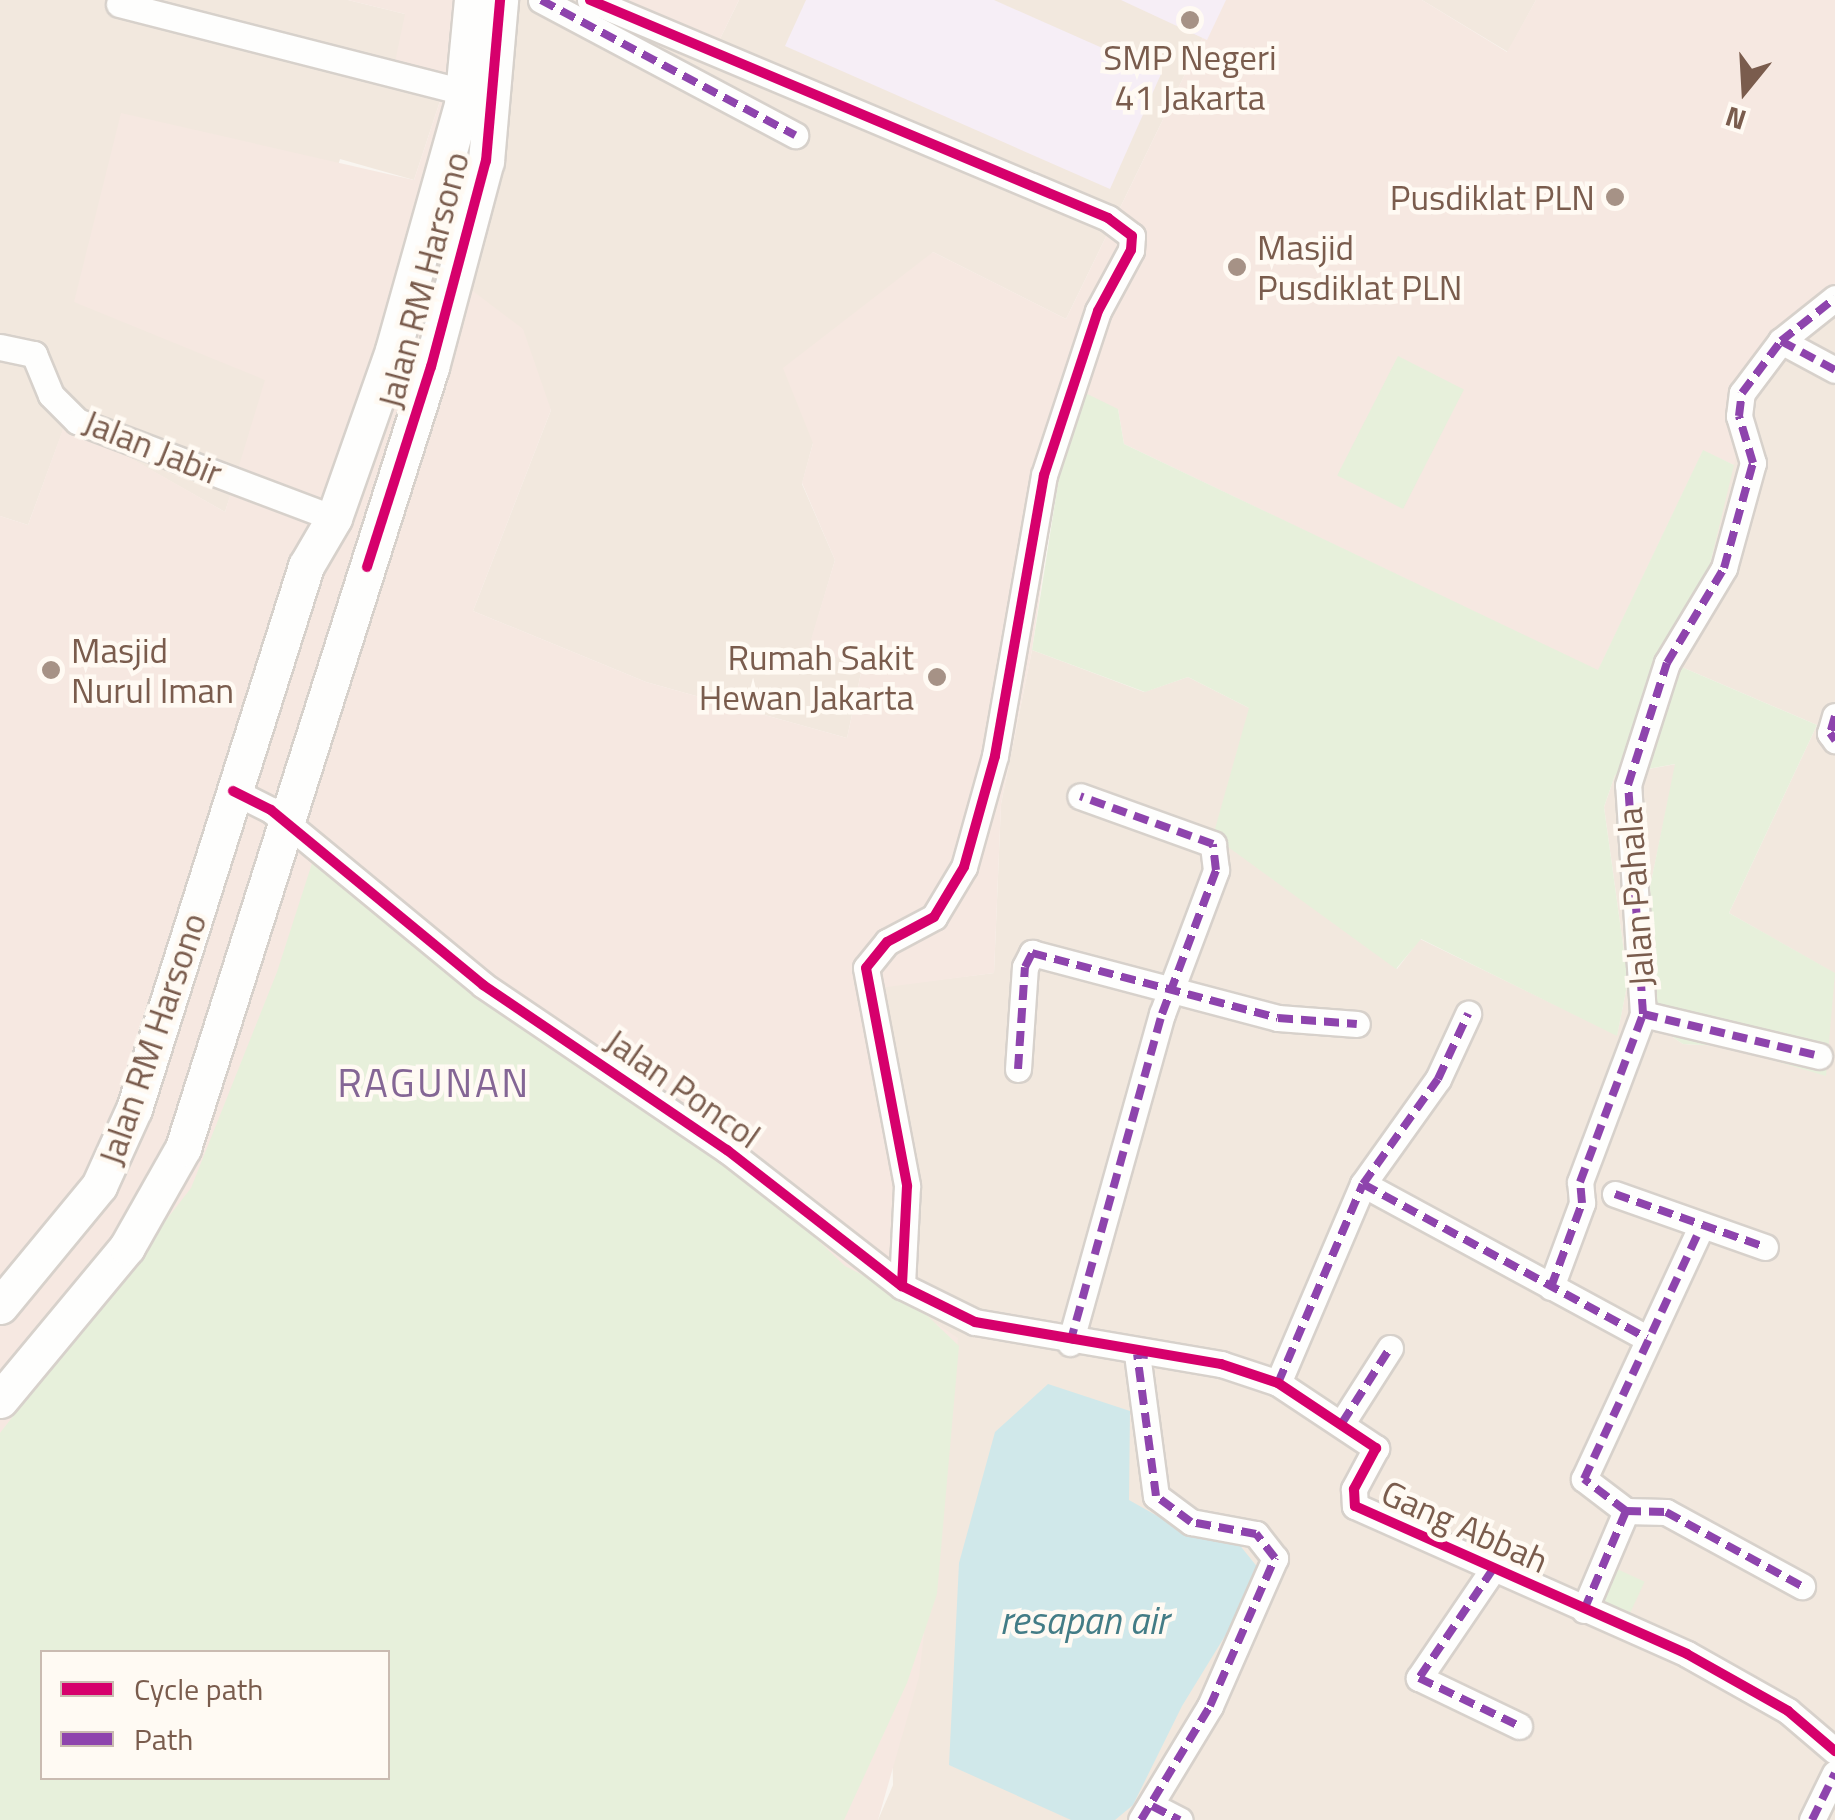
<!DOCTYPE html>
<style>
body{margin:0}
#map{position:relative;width:1835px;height:1820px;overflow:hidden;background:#f9f5f0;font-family:"Titillium Web",sans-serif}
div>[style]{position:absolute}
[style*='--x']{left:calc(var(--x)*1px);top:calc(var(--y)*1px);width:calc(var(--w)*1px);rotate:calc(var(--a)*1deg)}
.residential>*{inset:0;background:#f2e8de}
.commercial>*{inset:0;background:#f6e8e1}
.education>*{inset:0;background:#f6eef6}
.green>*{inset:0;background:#e7f0db;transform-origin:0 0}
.water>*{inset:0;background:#d0e8ea}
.roads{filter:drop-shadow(2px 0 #d7d1cb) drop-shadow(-2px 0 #d7d1cb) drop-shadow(0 2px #d7d1cb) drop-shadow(0 -2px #d7d1cb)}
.street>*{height:25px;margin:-12.5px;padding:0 12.5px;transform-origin:12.5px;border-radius:12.5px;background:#fefefd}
.secondary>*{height:35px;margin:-17.5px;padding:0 17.5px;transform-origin:17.5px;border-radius:17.5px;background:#fefefd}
.quiet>*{height:8px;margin-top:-4px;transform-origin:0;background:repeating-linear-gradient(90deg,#8e44ad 0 15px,transparent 0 23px)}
.cycleway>*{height:10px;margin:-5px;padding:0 5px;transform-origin:5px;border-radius:5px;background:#d6006c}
.dots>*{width:28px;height:28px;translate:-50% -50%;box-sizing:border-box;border:5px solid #fffaf3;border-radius:50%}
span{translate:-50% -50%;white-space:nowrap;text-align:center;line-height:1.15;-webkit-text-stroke:9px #fffaf3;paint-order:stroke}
.poi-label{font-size:35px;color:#7a5c4d}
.right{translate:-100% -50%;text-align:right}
.left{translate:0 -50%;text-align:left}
.street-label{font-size:35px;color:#7a5c4d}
.water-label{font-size:38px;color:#437c86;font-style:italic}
.quarter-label{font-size:40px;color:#846695;letter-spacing:2.5px}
.legend{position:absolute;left:40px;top:1650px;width:350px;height:130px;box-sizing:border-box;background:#fffaf3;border:2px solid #cabbb1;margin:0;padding:12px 18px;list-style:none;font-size:30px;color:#7a5c4d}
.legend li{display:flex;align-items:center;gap:20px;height:50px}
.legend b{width:50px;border:2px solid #cabbb1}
.north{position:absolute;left:1695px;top:40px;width:100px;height:100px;-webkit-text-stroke:8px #fffaf3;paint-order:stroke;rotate:198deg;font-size:28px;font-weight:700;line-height:40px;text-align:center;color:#7a5c4d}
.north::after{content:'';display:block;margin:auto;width:35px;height:45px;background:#7a5c4d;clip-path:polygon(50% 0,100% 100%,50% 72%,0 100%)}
</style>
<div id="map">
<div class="residential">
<i style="clip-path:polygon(0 0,348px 0,405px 14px,440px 101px,414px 180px,340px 159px,225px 512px,66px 422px,28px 525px,0 516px)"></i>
<i style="clip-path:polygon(505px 0,619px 0,718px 43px,739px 0,1221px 0,1066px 319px,933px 252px,813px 443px,802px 484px,835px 560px,810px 645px,862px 668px,847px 738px,646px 682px,473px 611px,551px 410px,469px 288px)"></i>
<i style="clip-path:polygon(1422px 0,1536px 0,1508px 52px)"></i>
<i style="clip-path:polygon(1835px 294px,1835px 1820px,878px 1820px,893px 1785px,879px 987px,994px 973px,1001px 804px,1032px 650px,1144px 692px,1188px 677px,1249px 708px,1397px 969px,1420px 939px,1617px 1035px,1628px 981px,1604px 807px,1615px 775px,1676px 764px,1650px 887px,1655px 1025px,1683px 1044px,1725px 1046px,1834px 973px,1729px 913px,1817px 725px,1656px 656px,1707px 577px,1747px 402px)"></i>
</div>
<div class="commercial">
<i style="clip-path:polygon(evenodd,348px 0,505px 0,469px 288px,523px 329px,551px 410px,473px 611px,646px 682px,847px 738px,862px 668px,809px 646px,835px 560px,802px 483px,813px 443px,783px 368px,933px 252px,1066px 319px,1221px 0,1422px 0,1507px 52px,1536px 0,1835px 0,1835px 294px,1747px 402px,1734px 465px,1703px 451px,1598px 671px,1124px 444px,1118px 409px,1061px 448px,1032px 650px,1001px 804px,994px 973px,879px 988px,921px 1188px,882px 1288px,958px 1338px,919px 1677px,878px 1820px,0 1820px,0 516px,28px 525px,66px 421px,225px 512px,265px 380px,74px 302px,121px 113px,414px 180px,440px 101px,390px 86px,405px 14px,348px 0,42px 1652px,388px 1652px,388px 1778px,42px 1778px,42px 1652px)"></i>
<i style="clip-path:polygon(619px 0,739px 0,718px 43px)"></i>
</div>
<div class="education">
<i style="clip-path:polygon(806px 0,994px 0,1161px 74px,1110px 189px,785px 46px)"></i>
<i style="clip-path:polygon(1121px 0,1226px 0,1207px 40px)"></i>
</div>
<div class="green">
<i style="left:1398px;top:356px;width:74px;height:134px;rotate:27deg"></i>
<i style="clip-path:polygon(1073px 387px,1118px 409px,1124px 444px,1598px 670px,1703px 450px,1734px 465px,1707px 577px,1656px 656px,1817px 725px,1729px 913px,1835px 973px,1826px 1076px,1725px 1046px,1683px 1044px,1655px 1025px,1650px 887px,1675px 764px,1615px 775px,1604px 807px,1628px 981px,1617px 1036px,1421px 939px,1396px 969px,1213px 836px,1249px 708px,1188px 677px,1145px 692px,1032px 650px)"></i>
<i style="clip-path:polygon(evenodd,315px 854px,445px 972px,760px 1185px,845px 1266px,911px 1300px,959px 1346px,937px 1594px,907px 1683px,844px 1820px,0 1820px,0 1433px,191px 1188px,277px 972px,315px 854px,42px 1652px,388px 1652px,388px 1778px,42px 1778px,42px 1652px)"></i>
<i style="left:1602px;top:1562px;width:47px;height:47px;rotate:25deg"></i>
</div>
<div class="water">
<i style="clip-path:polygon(1048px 1384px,1130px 1411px,1129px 1500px,1191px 1535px,1238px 1543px,1263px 1574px,1182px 1706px,1133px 1805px,1115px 1820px,1071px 1820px,949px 1765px,959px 1563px,995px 1432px)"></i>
</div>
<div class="roads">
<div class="street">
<i style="--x:541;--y:0;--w:288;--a:28"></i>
<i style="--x:590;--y:0;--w:562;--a:22.82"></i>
<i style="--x:1108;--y:218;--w:30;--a:37"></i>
<i style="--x:1132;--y:236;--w:14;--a:94"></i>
<i style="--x:1131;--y:250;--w:69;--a:118.4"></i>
<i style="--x:1098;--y:311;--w:173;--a:108.2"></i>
<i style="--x:1044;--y:475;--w:285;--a:99.9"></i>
<i style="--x:995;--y:756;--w:115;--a:105.6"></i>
<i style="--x:964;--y:867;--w:58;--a:121"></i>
<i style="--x:934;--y:917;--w:53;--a:152"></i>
<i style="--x:887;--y:942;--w:33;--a:129"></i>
<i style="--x:866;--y:968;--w:222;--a:79.3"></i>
<i style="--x:907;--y:1186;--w:100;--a:92.9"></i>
<i style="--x:119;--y:4;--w:357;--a:14.3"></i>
<i style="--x:1781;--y:341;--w:61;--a:28.2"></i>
<i style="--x:0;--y:347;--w:35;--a:12"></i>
<i style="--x:34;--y:354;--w:44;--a:67.5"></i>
<i style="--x:51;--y:395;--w:37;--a:45"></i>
<i style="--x:77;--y:421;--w:275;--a:20.7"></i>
<i style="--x:1835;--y:716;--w:18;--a:106"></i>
<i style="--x:1830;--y:733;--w:9;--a:54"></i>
<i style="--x:233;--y:791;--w:42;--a:26.6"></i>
<i style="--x:271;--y:810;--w:275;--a:39.5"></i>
<i style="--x:483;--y:985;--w:295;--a:34.1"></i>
<i style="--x:727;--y:1150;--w:222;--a:37.9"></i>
<i style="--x:902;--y:1286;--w:81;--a:26.3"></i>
<i style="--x:975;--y:1322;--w:250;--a:9.7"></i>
<i style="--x:1221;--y:1364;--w:60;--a:18.4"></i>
<i style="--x:1278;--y:1383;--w:118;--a:33.6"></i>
<i style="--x:1376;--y:1448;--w:47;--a:118.2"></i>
<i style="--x:1354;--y:1489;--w:17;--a:87"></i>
<i style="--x:1355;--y:1506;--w:363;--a:24"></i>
<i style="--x:1687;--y:1654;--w:116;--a:29.4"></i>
<i style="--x:1788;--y:1711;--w:62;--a:40.4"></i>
<i style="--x:1643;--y:1014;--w:181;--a:13.4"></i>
<i style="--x:1018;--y:1069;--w:102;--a:-86.1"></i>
<i style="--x:1025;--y:967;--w:16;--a:-63"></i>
<i style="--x:1032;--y:953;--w:254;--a:14.8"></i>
<i style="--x:1278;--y:1018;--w:79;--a:4.3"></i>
<i style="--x:1363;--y:1184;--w:323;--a:28.5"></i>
<i style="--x:1615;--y:1194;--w:159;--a:19.5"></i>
<i style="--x:1551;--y:1287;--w:90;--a:-69.7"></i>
<i style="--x:1582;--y:1203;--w:21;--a:-95"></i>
<i style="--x:1580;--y:1182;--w:179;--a:-69.4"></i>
<i style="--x:1643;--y:1014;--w:229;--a:-93.7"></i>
<i style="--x:1628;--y:785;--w:128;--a:-72.3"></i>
<i style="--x:1667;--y:663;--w:111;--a:-59"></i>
<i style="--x:1724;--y:568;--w:109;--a:-74.6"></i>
<i style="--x:1753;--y:463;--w:49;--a:-106.6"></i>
<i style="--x:1739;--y:416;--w:23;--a:-83"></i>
<i style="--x:1742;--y:393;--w:65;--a:-53.1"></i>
<i style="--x:1781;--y:341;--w:69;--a:-38.5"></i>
<i style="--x:1070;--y:1343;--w:342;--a:-74.4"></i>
<i style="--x:1162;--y:1014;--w:154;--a:-69.4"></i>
<i style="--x:1216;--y:870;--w:26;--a:-97"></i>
<i style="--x:1213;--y:844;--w:141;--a:-160.2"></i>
<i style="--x:1137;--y:1354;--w:143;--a:82.4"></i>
<i style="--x:1156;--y:1496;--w:44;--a:36.6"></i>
<i style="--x:1191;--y:1522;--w:66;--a:10.5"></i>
<i style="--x:1256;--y:1534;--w:31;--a:52"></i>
<i style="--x:1275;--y:1558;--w:162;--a:113.7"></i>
<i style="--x:1210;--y:1706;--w:133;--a:121.2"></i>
<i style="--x:1278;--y:1383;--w:216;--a:-66.9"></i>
<i style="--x:1363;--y:1184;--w:129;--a:-54.5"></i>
<i style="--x:1438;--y:1079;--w:72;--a:-65.2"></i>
<i style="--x:1342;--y:1423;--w:89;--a:-57.4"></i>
<i style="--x:1626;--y:1511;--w:40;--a:1.4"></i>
<i style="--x:1666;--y:1512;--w:155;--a:28.6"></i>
<i style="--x:1493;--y:1569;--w:132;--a:124.2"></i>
<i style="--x:1419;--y:1678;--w:111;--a:25.6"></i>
<i style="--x:1584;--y:1610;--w:108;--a:-67"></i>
<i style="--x:1626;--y:1511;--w:53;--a:-142.7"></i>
<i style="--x:1584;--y:1479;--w:276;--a:-65.1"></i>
<i style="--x:1152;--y:1806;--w:31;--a:27"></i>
<i style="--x:1812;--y:1820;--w:52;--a:-63.9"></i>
</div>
<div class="secondary">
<i style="--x:0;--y:1306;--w:156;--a:-50.5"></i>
<i style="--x:99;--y:1186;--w:85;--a:-65.6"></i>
<i style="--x:134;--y:1109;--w:570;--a:-72.42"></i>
<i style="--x:306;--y:566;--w:56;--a:-59.7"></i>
<i style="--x:334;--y:518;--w:178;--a:-70.6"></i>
<i style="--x:393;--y:350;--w:255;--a:-74.3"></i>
<i style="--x:462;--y:105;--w:105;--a:-84.6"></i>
<i style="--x:0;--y:1400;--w:199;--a:-50.3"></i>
<i style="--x:127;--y:1247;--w:114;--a:-60.5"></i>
<i style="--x:183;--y:1148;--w:819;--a:-72.38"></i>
<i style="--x:431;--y:367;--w:213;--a:-75.1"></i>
<i style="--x:486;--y:161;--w:162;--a:-85"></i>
</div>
</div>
<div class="quiet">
<i style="--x:541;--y:0;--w:288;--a:28"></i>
<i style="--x:1781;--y:341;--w:61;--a:28.2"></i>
<i style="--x:1835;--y:716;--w:18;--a:106"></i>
<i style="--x:1830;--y:733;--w:9;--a:54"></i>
<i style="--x:1643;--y:1014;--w:181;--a:13.4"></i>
<i style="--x:1018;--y:1069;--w:102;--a:-86.1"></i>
<i style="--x:1025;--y:967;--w:16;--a:-63"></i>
<i style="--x:1032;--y:953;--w:254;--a:14.8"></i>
<i style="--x:1278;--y:1018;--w:79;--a:4.3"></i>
<i style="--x:1363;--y:1184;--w:323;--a:28.5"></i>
<i style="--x:1615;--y:1194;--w:159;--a:19.5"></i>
<i style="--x:1551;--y:1287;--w:90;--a:-69.7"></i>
<i style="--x:1582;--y:1203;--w:21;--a:-95"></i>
<i style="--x:1580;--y:1182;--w:179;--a:-69.4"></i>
<i style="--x:1643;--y:1014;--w:229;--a:-93.7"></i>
<i style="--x:1628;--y:785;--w:128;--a:-72.3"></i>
<i style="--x:1667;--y:663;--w:111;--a:-59"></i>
<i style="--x:1724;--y:568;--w:109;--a:-74.6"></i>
<i style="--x:1753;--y:463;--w:49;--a:-106.6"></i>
<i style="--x:1739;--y:416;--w:23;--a:-83"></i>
<i style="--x:1742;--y:393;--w:65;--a:-53.1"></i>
<i style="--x:1781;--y:341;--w:69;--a:-38.5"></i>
<i style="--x:1070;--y:1343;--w:342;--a:-74.4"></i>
<i style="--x:1162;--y:1014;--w:154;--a:-69.4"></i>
<i style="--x:1216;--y:870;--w:26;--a:-97"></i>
<i style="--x:1213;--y:844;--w:141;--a:-160.2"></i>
<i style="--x:1278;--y:1383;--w:216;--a:-66.9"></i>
<i style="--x:1363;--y:1184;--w:129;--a:-54.5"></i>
<i style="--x:1438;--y:1079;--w:72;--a:-65.2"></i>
<i style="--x:1342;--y:1423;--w:89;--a:-57.4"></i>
<i style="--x:1626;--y:1511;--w:40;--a:1.4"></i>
<i style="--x:1666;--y:1512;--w:155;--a:28.6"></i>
<i style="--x:1493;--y:1569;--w:132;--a:124.2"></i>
<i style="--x:1419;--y:1678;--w:111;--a:25.6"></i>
<i style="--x:1584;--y:1610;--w:108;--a:-67"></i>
<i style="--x:1626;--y:1511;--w:53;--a:-142.7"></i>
<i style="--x:1584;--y:1479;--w:276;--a:-65.1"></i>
<i style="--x:1152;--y:1806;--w:31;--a:27"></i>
<i style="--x:1141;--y:1820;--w:133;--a:-58.8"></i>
<i style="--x:1210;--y:1706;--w:162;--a:-66.3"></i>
<i style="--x:1275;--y:1558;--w:31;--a:-128"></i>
<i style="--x:1256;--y:1534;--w:66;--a:-169.5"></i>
<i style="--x:1191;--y:1522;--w:44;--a:-143.4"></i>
<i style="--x:1156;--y:1496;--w:143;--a:-97.6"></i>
<i style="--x:1137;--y:1354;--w:11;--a:5"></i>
<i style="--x:1812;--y:1820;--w:52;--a:-63.9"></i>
</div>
<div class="cycleway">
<i style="--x:590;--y:0;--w:562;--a:22.82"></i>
<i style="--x:1108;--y:218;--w:30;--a:37"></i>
<i style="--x:1132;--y:236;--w:14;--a:94"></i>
<i style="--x:1131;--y:250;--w:69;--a:118.4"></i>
<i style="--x:1098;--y:311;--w:173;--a:108.2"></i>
<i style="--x:1044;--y:475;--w:285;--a:99.9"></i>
<i style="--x:995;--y:756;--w:115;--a:105.6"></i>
<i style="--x:964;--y:867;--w:58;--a:121"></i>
<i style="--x:934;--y:917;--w:53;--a:152"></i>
<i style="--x:887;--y:942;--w:33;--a:129"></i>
<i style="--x:866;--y:968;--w:222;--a:79.3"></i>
<i style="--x:907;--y:1186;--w:100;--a:92.9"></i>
<i style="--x:367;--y:567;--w:210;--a:-72.3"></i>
<i style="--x:431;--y:367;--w:213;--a:-75.1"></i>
<i style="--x:486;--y:161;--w:162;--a:-85"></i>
<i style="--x:233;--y:791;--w:42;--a:26.6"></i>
<i style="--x:271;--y:810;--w:275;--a:39.5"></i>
<i style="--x:483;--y:985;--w:295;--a:34.1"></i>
<i style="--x:727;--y:1150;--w:222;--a:37.9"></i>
<i style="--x:902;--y:1286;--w:81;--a:26.3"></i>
<i style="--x:975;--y:1322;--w:250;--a:9.7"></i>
<i style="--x:1221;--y:1364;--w:60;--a:18.4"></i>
<i style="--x:1278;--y:1383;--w:118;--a:33.6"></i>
<i style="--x:1376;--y:1448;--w:47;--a:118.2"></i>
<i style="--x:1354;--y:1489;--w:17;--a:87"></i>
<i style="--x:1355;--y:1506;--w:363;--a:24"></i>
<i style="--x:1687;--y:1654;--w:116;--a:29.4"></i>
<i style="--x:1788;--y:1711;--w:62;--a:40.4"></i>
</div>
<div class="dots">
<i style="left:1190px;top:20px;background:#a69286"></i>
<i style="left:1615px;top:197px;background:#a69286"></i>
<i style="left:1237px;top:267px;background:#a69286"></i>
<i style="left:51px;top:670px;background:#a69286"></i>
<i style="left:937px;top:677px;background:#a69286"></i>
</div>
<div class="poi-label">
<span style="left:1190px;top:77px">SMP Negeri<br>41 Jakarta</span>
<span class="right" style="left:1595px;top:197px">Pusdiklat PLN</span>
<span class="left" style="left:1257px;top:267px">Masjid<br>Pusdiklat PLN</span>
<span class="left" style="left:71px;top:670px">Masjid<br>Nurul Iman</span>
<span class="right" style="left:914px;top:677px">Rumah Sakit<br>Hewan Jakarta</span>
</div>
<div class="street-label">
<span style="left:423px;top:280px;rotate:-75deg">Jalan RM Harsono</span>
<span style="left:153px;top:447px;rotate:22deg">Jalan Jabir</span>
<span style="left:1635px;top:897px;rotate:-94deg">Jalan Pahala</span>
<span style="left:152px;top:1039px;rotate:-71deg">Jalan RM Harsono</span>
<span style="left:683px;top:1088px;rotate:35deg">Jalan Poncol</span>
<span style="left:1465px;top:1526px;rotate:24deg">Gang Abbah</span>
</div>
<div class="water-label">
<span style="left:1084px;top:1621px">resapan air</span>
</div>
<div class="quarter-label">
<span style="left:434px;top:1083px">RAGUNAN</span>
</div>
<ul class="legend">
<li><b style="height:12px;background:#d6006c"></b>Cycle path</li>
<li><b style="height:12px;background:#8e44ad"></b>Path</li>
</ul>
<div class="north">N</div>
</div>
